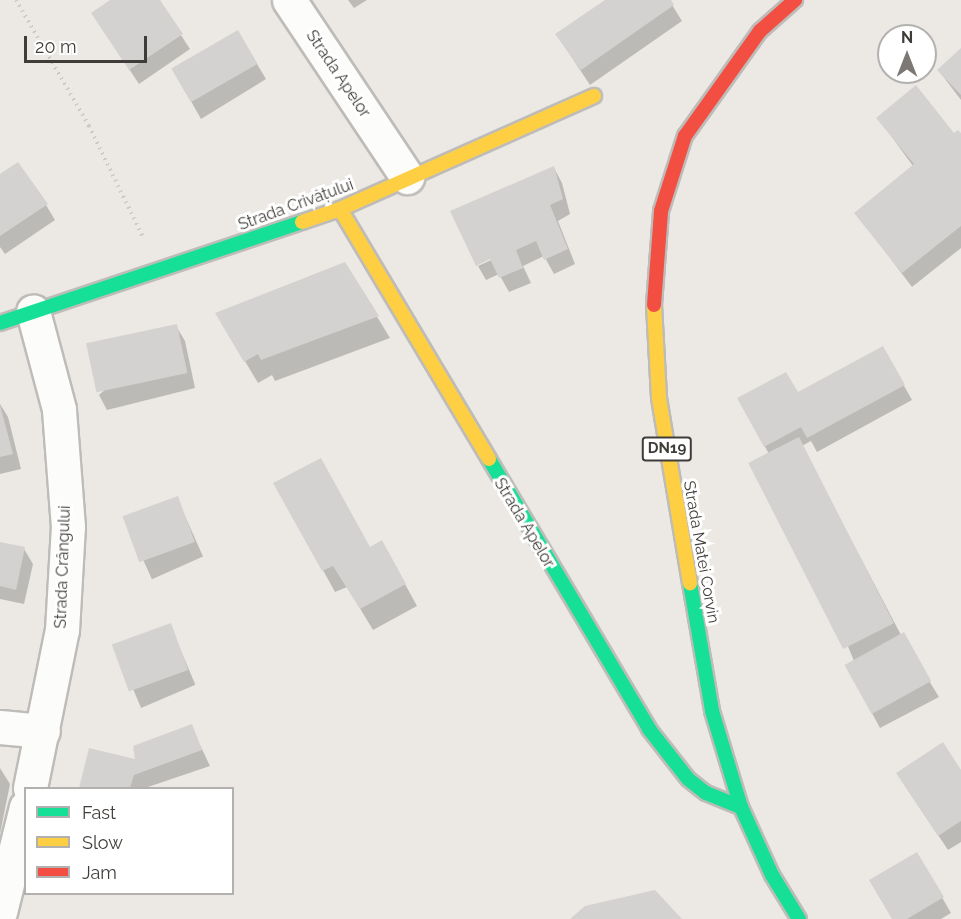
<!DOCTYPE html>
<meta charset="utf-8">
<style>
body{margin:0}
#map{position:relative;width:961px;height:919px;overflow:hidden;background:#ece9e4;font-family:Raleway,sans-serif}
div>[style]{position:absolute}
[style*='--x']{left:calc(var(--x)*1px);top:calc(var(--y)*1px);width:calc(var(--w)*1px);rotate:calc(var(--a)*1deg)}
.shadow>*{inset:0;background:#0003;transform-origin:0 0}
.building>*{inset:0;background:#d4d2d0;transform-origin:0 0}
.path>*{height:4px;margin-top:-2px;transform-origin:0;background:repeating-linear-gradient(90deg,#cbc9c8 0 1.5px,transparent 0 6px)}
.roads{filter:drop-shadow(2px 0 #bebcb9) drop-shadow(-2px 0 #bebcb9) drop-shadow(0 2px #bebcb9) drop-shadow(0 -2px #bebcb9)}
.street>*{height:33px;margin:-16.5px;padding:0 16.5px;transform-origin:16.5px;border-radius:16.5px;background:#fcfcfb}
.fast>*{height:14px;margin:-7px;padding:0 7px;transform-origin:7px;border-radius:7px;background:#16e098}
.slow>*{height:14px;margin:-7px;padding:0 7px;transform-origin:7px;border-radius:7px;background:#ffcf43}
.jam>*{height:14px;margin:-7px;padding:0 7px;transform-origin:7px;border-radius:7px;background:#f24e42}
span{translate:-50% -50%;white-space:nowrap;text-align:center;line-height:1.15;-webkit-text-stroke:6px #fff;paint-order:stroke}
.shield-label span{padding:2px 4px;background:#fff;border:2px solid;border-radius:4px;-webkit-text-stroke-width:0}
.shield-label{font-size:15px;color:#3f3d39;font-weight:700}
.street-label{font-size:16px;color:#3f3d39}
.legend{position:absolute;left:24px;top:787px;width:210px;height:108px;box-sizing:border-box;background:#fff;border:2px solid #b2b1b0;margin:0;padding:8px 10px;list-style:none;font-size:18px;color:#3f3d39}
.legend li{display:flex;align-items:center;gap:12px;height:30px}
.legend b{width:30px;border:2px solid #b2b1b0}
.north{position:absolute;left:877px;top:24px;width:60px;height:60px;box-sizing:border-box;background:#fff;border:2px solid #b2b1b0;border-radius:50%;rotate:0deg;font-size:16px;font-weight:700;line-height:24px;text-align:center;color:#3f3d39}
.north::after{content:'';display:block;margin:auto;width:21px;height:27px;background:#7c7975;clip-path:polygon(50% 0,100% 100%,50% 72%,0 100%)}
.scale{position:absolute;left:24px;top:36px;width:123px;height:27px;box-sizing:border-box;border:3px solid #3f3d39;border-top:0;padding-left:8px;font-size:18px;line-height:21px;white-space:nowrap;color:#3f3d39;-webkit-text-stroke:4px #fff;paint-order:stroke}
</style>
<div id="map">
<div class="shadow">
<i style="clip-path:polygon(113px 0,158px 0,190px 49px,139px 84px,102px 28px)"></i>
<i style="clip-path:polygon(348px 0,367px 0,354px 8px)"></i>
<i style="clip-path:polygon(607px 0,669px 0,682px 21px,590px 85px,557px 35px)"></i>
<i style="clip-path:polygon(961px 50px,961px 100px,939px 71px)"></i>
<i style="clip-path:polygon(257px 64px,266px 79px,201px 119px,174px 71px)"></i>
<i style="clip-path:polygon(878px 118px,961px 135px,961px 248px,912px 287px,856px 213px,913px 166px)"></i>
<i style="clip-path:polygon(554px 168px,562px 183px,570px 214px,558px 221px,575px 264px,554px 274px,544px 256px,523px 266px,531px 283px,509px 292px,499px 274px,486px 280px,478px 266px,498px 257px)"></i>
<i style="clip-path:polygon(0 176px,46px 205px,55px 220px,5px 254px,0 247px)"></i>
<i style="clip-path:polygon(345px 264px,390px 338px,275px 381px,272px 375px,258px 383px,217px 314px)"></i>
<i style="clip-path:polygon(176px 326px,185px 341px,195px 388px,107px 410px,99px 395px)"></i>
<i style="clip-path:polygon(883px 348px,912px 400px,817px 452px,811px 441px,802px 446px,901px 635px,939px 697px,880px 728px,846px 665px,854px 661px,769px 454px,739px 399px,798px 394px)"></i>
<i style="clip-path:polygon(0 404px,8px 417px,21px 469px,0 474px)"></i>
<i style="clip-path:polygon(275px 483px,369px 549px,382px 542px,417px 606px,373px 630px,347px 587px,335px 592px)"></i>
<i style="left:177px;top:498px;width:64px;height:56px;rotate:66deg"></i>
<i style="clip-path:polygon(0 544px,24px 549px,33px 564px,24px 604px,0 599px)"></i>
<i style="left:170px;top:625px;width:65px;height:59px;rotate:67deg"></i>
<i style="clip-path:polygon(191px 726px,210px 766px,145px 788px,80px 788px,90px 750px,137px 761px)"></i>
<i style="clip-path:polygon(0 768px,10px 784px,0 834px)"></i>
<i style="clip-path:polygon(961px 772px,961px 842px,948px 850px,907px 788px)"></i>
<i style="clip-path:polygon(917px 854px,951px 913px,941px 919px,894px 919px)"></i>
</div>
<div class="building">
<i style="clip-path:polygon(110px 0,160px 0,183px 34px,129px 70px,91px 13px)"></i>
<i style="clip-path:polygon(605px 0,671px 0,674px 5px,581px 70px,555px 34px)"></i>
<i style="left:238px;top:30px;width:39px;height:77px;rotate:60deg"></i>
<i style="clip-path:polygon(961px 48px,961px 95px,937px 70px)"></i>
<i style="clip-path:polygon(916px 85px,954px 133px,958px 130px,961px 133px,961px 226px,902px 273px,854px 213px,914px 164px,876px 118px)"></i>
<i style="clip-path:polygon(18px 162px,48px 204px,0 236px,0 174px)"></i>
<i style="clip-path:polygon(554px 166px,563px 199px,550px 205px,568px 249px,544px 260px,536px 241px,516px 250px,523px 268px,499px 278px,490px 259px,476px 266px,450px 211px)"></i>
<i style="clip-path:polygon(345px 262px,379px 316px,261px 360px,258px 354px,244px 362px,215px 313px)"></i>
<i style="left:177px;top:324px;width:50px;height:93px;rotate:78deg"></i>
<i style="clip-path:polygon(883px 346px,905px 385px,807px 438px,801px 427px,764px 447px,737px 398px,786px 372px,798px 392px)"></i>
<i style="clip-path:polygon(0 405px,13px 454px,0 457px)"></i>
<i style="left:799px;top:437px;width:209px;height:57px;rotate:63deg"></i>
<i style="clip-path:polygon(321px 458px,370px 547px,382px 540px,406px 584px,360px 609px,333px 566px,322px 571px,273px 483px)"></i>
<i style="left:178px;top:496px;width:49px;height:59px;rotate:70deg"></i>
<i style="clip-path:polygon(0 542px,25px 547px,16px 590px,0 586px)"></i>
<i style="left:171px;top:623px;width:50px;height:63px;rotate:70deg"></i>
<i style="left:904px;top:632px;width:56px;height:68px;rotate:61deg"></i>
<i style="clip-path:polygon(192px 724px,202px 750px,134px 775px,130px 788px,79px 788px,89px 748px,135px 759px,133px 746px)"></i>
<i style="clip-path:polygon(943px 742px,961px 770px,961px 821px,938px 836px,896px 773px)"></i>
<i style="clip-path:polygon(917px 852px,944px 897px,907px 919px,892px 919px,869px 880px)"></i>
<i style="clip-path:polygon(655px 890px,682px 919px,570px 919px,585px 906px)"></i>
</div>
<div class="path">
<i style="--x:16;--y:0;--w:146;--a:59.9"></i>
<i style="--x:89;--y:126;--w:123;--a:64.1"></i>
</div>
<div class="roads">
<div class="street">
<i style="--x:289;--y:0;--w:213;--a:56.3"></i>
<i style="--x:0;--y:727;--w:43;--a:5.3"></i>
<i style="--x:30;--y:788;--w:161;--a:-78.6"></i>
<i style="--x:62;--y:630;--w:103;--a:-86.7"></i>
<i style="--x:68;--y:527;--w:118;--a:-94.4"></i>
<i style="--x:59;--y:409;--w:101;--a:-104.9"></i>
<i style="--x:0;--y:912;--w:108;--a:-76.1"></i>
</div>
<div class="fast">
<i style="--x:0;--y:323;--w:318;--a:-18.5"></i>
<i style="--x:489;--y:459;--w:314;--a:59.3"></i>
<i style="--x:649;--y:729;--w:63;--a:52"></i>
<i style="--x:688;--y:779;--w:23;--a:38"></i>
<i style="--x:706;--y:793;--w:38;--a:22"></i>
<i style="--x:690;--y:583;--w:130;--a:80.2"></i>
<i style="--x:712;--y:711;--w:100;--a:73.2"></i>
<i style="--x:741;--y:807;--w:75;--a:65.5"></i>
<i style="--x:772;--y:875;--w:52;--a:58.5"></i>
</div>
<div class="slow">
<i style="--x:340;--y:209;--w:291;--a:59.2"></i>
<i style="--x:302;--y:222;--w:40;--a:-18.9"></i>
<i style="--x:340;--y:209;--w:278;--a:-24"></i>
<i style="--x:654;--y:305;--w:93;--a:86.9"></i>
<i style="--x:659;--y:398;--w:188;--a:80.5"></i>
</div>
<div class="jam">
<i style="--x:654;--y:305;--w:94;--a:-85.7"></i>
<i style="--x:661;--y:211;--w:79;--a:-72.3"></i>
<i style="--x:685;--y:136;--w:129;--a:-54.5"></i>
<i style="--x:760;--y:31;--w:47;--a:-41.5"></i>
</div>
</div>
<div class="shield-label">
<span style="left:667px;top:449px">DN19</span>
</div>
<div class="street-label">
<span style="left:338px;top:74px;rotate:56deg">Strada Apelor</span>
<span style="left:296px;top:205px;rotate:-20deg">Strada Crivățului</span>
<span style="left:524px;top:523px;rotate:59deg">Strada Apelor</span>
<span style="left:701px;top:552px;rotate:80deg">Strada Matei Corvin</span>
<span style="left:63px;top:567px;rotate:-88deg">Strada Crângului</span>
</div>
<ul class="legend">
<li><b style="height:8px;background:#16e098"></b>Fast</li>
<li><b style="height:8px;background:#ffcf43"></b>Slow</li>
<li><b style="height:8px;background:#f24e42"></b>Jam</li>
</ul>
<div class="north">N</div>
<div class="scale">20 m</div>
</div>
